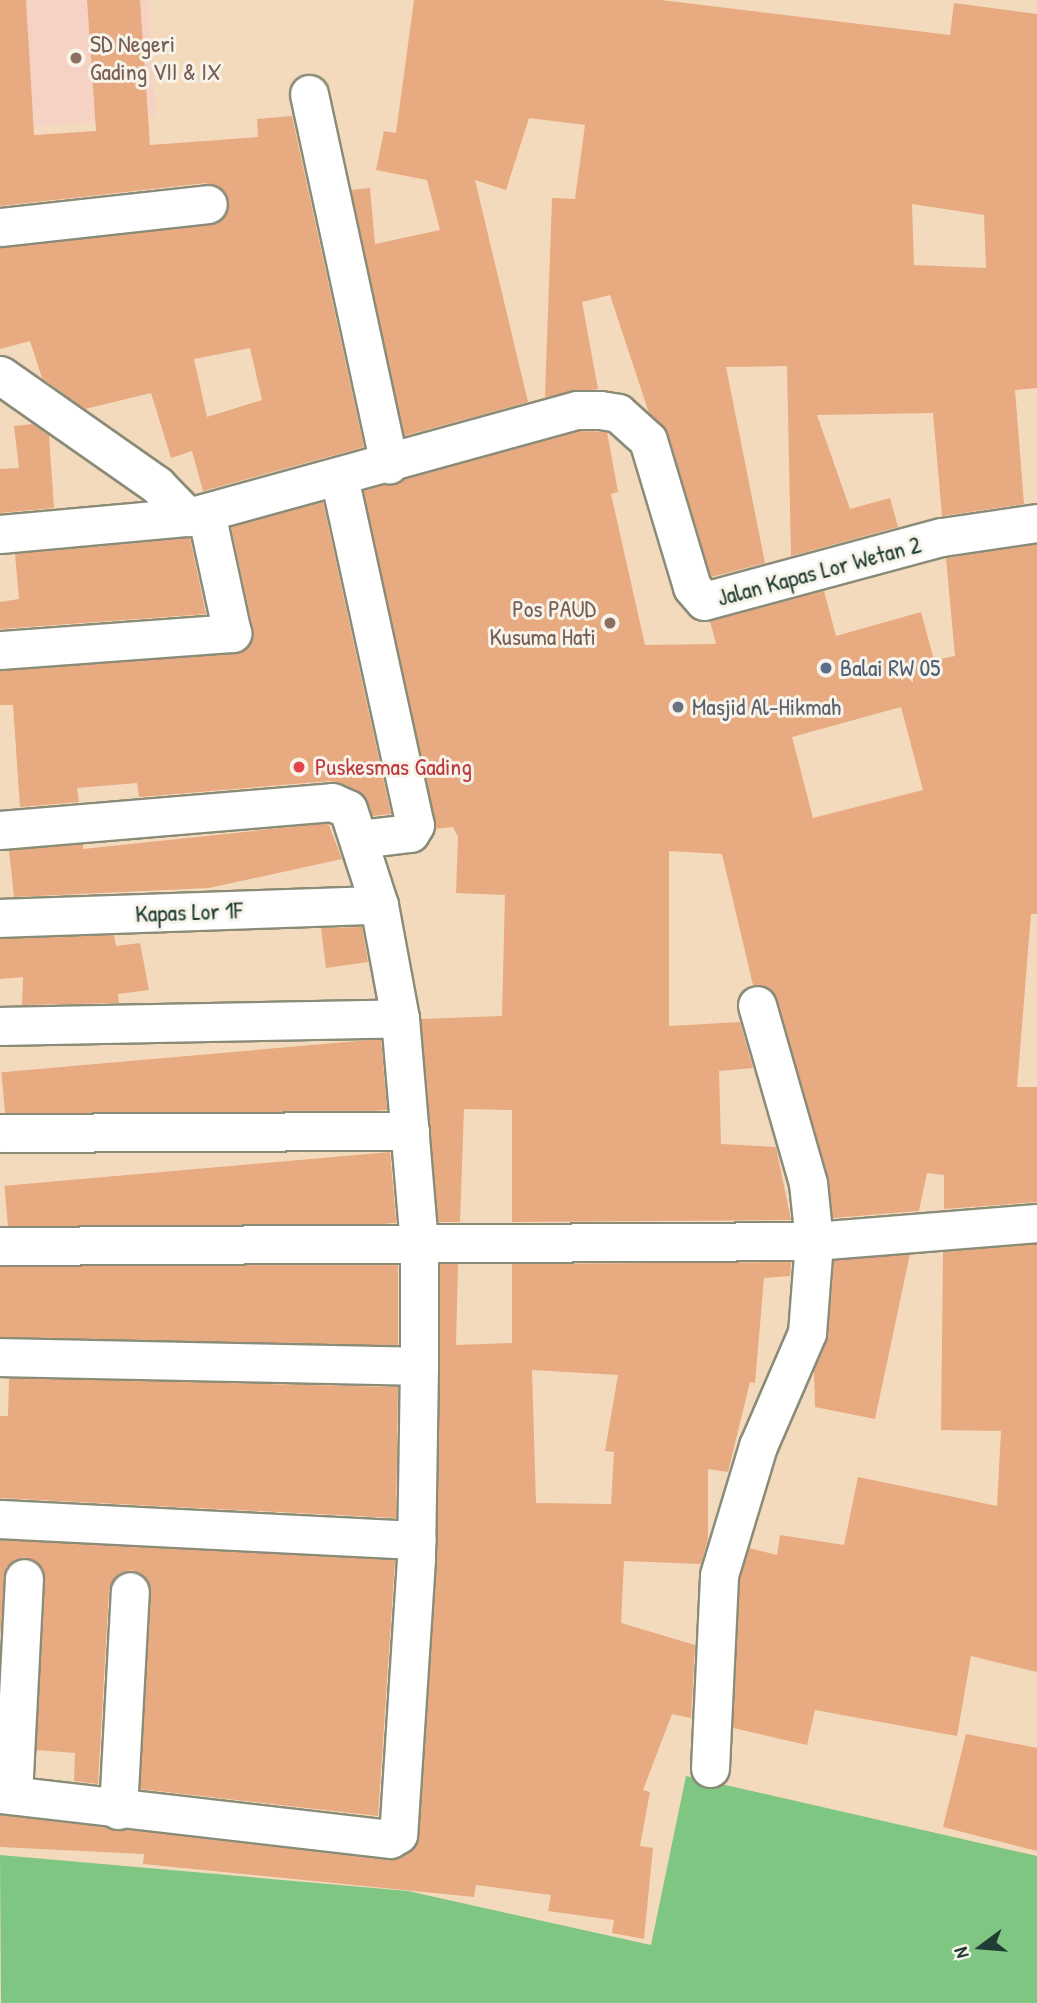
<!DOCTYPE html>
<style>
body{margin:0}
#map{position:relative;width:1037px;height:2003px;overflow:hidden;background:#f4dabd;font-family:"Patrick Hand",sans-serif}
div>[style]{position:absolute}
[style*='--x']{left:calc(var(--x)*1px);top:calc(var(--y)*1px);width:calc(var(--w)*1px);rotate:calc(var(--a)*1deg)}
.built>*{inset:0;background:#f6d2c4}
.green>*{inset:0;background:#7fc682}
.building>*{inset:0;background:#e7aa81;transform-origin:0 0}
.roads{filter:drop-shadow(2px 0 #8a8c78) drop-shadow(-2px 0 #8a8c78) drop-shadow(0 2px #8a8c78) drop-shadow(0 -2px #8a8c78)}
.minor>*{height:37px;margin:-18.5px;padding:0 18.5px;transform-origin:18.5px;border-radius:18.5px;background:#fff}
.dots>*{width:19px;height:19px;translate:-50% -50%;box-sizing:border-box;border:4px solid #f7f3e8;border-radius:50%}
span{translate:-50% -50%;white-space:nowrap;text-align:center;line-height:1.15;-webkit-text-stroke:6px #f7f3e8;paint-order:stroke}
.education-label{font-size:24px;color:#785e54}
.left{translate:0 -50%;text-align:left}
.right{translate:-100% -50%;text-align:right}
.street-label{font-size:24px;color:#1f3d34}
.service-label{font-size:24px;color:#4e5e75}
.worship-label{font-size:24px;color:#5b616d}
.health-label{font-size:24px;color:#be3a42}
.north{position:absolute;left:946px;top:1912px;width:70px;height:70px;-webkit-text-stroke:5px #f7f3e8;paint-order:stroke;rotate:254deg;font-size:19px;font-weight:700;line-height:28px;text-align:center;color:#1f3d34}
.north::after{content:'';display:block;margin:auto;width:24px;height:32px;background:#1f3d34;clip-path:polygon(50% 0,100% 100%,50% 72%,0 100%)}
</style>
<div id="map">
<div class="built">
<i style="clip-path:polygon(0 0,147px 0,156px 116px,0 130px)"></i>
</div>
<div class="green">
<i style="clip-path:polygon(686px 1776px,1037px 1856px,1037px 2003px,1px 2003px,0 1855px,408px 1891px,651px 1945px)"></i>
</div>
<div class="building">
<i style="clip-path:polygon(evenodd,0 0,26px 0,34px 135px,96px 131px,87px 0,140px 0,150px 145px,258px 137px,257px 119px,292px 116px,364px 447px,203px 491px,192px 451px,171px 458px,151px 393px,85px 409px,42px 378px,30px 341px,0 349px,0 248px,210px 225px,221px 220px,229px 202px,224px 191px,206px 183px,0 206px,0 0,250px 348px,262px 400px,207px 417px,194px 359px,250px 348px)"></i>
<i style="clip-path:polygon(evenodd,414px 0,661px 0,950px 35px,954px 3px,1037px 14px,1037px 388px,1015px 390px,1024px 504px,942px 516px,933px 413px,817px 415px,850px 509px,890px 498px,898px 527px,791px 556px,787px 366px,726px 367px,765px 563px,711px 577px,668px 434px,649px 413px,610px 295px,582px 302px,598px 389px,545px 397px,552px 198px,575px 199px,585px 125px,529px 118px,506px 190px,475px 180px,528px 402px,404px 436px,351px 190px,370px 188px,375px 244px,440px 230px,427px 180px,376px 170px,384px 131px,396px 133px,414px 0,912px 204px,984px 215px,986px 268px,914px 265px,912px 204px)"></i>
<i style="clip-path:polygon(33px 424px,49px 435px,54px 508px,0 513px,0 469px,19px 468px,14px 426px)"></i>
<i style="clip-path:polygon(evenodd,580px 431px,607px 432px,618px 492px,611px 494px,645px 645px,716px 644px,710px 621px,824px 591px,836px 636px,921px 612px,934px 660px,955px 656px,946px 558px,1037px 544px,1037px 914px,1031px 914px,1017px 1087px,1037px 1087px,1037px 1202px,944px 1209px,944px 1175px,927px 1173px,919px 1211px,833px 1218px,828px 1177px,777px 999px,771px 989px,753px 985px,722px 854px,669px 851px,669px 1026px,740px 1022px,753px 1068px,719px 1071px,721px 1144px,776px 1147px,791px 1220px,512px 1222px,512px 1110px,464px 1109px,460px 1222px,438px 1222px,421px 1019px,502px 1016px,505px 895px,456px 893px,458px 837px,453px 827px,434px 829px,363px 491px,580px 431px,901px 707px,923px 790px,813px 818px,792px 737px,901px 707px)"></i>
<i style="clip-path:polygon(323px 502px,391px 814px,372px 816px,363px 795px,330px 781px,139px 797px,137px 783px,77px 788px,79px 802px,20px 807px,13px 705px,0 705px,0 671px,244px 650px,253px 629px,231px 527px)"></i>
<i style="clip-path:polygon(190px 538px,206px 614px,0 629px,0 602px,19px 599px,15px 554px)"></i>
<i style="clip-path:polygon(328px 823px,342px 859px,209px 888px,14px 897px,9px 850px,83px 844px,83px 849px)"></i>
<i style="clip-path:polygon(362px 927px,368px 962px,326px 968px,321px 928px)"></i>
<i style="clip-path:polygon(114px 935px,116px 946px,140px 943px,149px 990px,118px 994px,119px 1003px,22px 1005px,23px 977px,0 979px,0 939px)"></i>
<i style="left:381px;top:1039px;width:71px;height:381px;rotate:85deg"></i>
<i style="left:390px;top:1152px;width:71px;height:387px;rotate:85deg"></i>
<i style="clip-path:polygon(1037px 1244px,1037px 1672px,971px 1656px,957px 1736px,815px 1710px,807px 1745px,733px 1728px,740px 1579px,749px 1548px,777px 1555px,780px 1535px,844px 1545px,858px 1477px,997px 1506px,1001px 1431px,941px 1430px,943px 1252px)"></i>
<i style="clip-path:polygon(910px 1254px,875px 1419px,815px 1407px,814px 1369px,828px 1335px,834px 1260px)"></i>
<i style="clip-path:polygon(evenodd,791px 1262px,790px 1276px,764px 1278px,755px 1383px,750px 1382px,728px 1472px,708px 1469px,708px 1539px,701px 1564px,624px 1561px,621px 1623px,695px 1645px,691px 1718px,672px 1714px,643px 1790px,650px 1792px,640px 1846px,653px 1848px,644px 1939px,612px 1933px,614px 1920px,548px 1911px,551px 1895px,476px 1885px,474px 1897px,143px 1864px,144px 1854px,0 1847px,0 1815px,388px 1860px,409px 1852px,419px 1835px,437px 1560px,440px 1264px,458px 1264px,456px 1345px,512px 1343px,512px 1264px,791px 1262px,532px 1370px,618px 1375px,605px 1451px,614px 1452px,611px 1504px,536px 1503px,532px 1370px)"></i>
<i style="left:398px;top:1265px;width:80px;height:398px;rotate:90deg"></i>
<i style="clip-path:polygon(9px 1378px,398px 1387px,396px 1518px,0 1498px,0 1416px,8px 1416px)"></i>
<i style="clip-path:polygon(0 1540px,395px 1560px,378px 1816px,140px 1789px,151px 1592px,148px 1581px,132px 1570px,120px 1573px,109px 1590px,98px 1784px,74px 1781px,75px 1753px,36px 1750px,43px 1569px,24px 1557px,6px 1567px,0 1637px)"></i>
<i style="clip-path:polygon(966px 1734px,1037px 1748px,1037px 1851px,943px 1827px)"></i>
</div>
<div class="roads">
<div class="minor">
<i style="--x:309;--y:94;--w:379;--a:77.8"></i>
<i style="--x:0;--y:227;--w:209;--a:-6.3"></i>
<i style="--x:0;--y:375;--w:192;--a:35"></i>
<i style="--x:157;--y:485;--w:45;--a:45.9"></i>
<i style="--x:339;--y:477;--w:356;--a:77.7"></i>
<i style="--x:415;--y:825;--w:9;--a:122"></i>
<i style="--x:410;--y:833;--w:50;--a:173.2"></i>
<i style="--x:0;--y:534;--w:189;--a:-5.2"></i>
<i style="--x:188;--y:517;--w:403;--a:-15.4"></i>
<i style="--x:577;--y:410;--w:23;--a:0"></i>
<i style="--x:600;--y:410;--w:18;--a:9"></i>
<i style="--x:618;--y:413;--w:40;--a:42"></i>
<i style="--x:648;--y:440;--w:153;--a:73.3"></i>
<i style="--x:692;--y:587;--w:18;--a:49"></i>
<i style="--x:704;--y:601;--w:246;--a:-15.1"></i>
<i style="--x:942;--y:537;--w:96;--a:-8.4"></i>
<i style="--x:0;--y:650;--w:233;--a:-4.2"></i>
<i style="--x:232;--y:633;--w:123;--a:-102.2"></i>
<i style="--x:0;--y:830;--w:333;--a:-4.8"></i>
<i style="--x:332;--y:802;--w:17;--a:24"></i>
<i style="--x:348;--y:809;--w:101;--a:72.1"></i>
<i style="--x:379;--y:905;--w:115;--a:79.5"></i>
<i style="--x:400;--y:1018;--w:229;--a:85.2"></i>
<i style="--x:419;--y:1246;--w:120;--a:90"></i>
<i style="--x:419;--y:1366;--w:193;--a:90.9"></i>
<i style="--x:416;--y:1559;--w:276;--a:93.7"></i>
<i style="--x:398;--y:1834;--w:9;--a:148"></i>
<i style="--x:390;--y:1839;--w:393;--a:-173.4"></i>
<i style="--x:0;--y:918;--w:379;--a:-2"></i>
<i style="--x:0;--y:1026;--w:400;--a:-1.1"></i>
<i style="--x:0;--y:1133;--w:410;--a:-0.3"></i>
<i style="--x:0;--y:1246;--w:814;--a:-0.35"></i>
<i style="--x:814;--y:1241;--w:224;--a:-4.6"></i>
<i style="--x:0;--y:1357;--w:419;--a:1.2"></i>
<i style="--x:0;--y:1519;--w:417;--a:2.9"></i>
<i style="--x:710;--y:1768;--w:193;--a:-87.3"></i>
<i style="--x:719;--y:1575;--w:135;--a:-73.2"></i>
<i style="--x:758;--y:1446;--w:123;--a:-66.6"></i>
<i style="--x:807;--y:1333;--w:92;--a:-85.6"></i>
<i style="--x:814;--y:1241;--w:58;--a:-95.9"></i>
<i style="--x:808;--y:1183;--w:185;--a:-106"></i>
<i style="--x:13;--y:1795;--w:217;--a:-87.1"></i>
<i style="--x:118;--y:1810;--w:219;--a:-86.9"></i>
</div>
</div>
<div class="dots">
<i style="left:76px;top:58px;background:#8d6e63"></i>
<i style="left:610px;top:623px;background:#8d6e63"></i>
<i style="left:826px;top:668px;background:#5c6f8a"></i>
<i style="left:678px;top:707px;background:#6b7280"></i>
<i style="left:299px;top:767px;background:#e0444e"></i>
</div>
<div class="education-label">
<span class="left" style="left:90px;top:58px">SD Negeri<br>Gading VII &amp; IX</span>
<span class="right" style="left:596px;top:623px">Pos PAUD<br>Kusuma Hati</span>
</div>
<div class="street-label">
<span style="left:819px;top:571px;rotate:-15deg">Jalan Kapas Lor Wetan 2</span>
<span style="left:189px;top:912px;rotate:-2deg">Kapas Lor 1F</span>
</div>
<div class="service-label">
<span class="left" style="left:840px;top:668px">Balai RW 05</span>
</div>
<div class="worship-label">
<span class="left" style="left:692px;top:707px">Masjid Al-Hikmah</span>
</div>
<div class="health-label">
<span class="left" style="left:315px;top:767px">Puskesmas Gading</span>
</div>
<div class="north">N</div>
</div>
